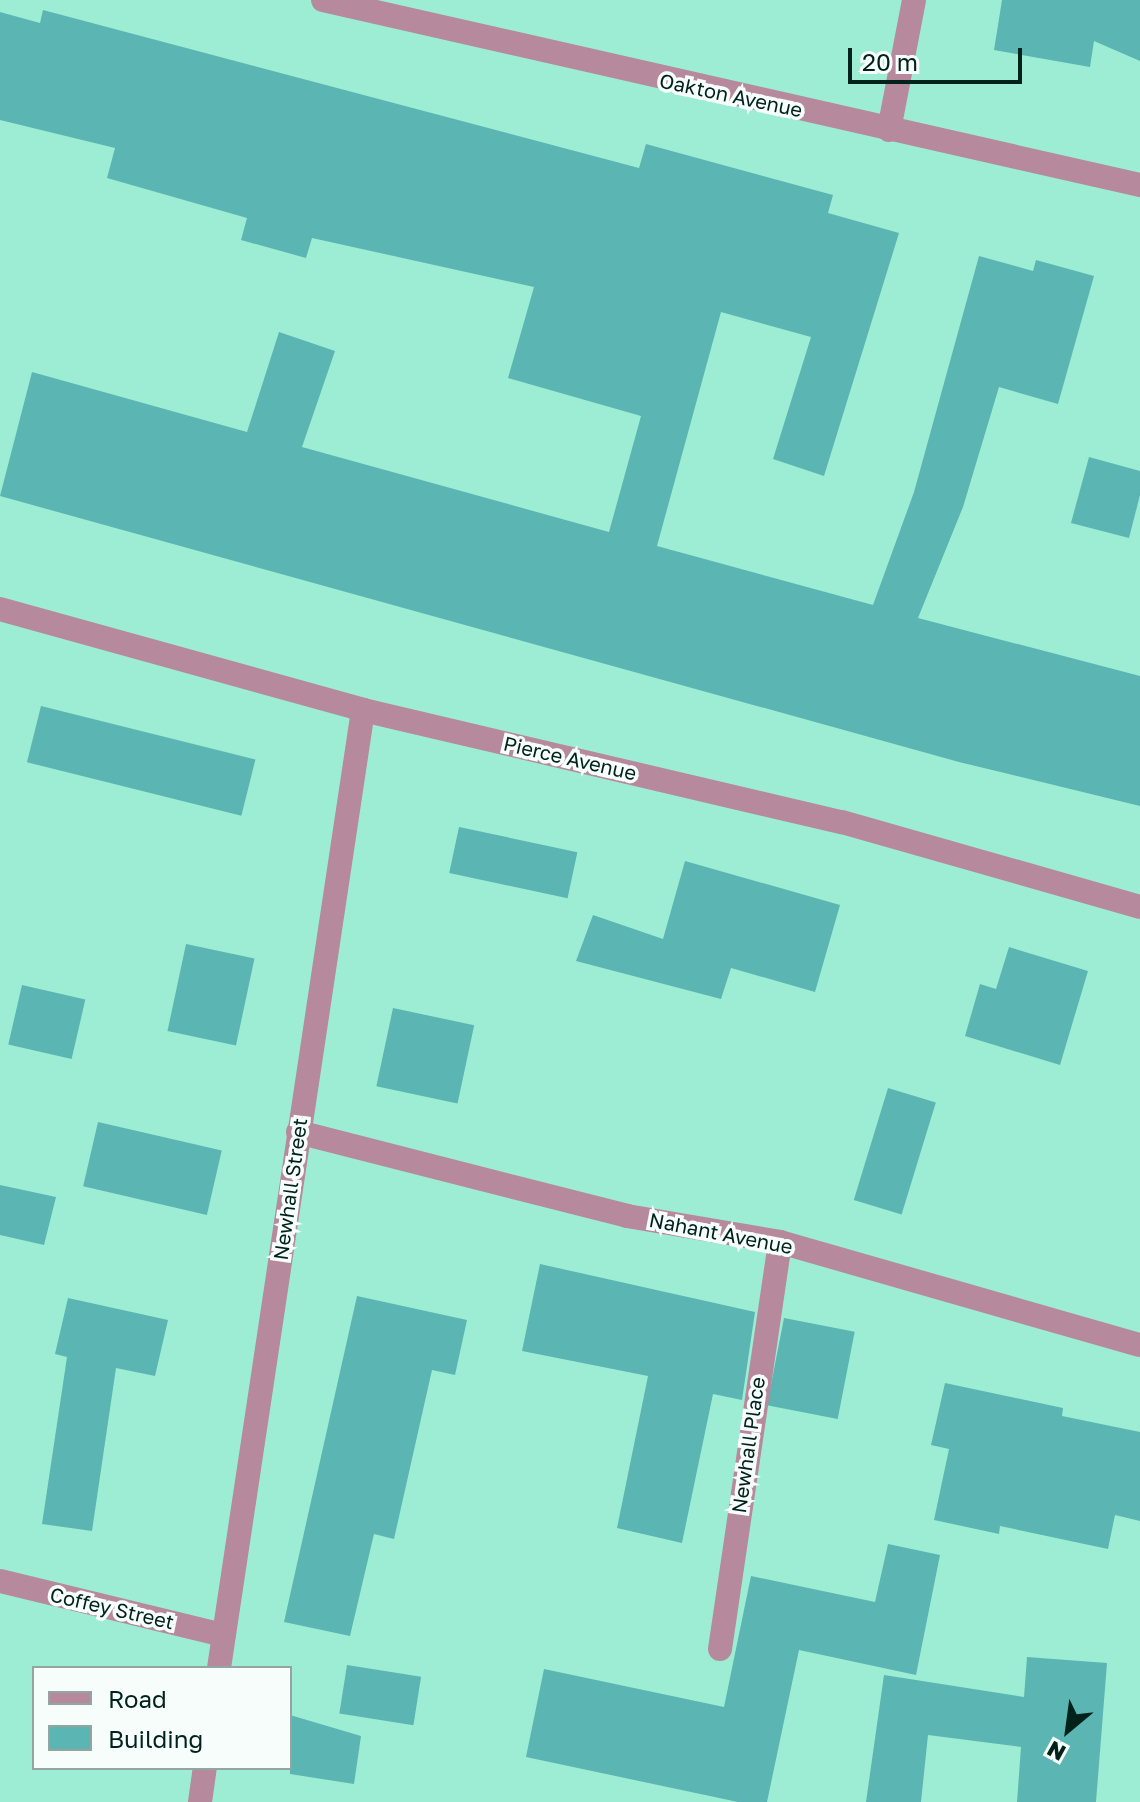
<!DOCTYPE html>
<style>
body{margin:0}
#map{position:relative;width:1140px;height:1802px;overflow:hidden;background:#9dedd4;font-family:"Golos Text",sans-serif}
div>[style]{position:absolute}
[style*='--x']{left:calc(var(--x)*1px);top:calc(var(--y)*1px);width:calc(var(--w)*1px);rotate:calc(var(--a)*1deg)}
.building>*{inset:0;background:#5bb5b2;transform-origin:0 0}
.street>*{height:24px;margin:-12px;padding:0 12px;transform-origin:12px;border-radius:12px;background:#b6899c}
span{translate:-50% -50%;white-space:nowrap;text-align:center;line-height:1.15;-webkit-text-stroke:7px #f6fdfa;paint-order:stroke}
.street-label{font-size:20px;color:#00221a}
.legend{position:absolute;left:32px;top:1666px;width:260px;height:104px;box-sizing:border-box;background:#f6fdfa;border:2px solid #94a5a0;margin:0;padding:10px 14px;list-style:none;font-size:24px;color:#00221a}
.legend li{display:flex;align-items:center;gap:16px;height:40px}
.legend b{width:40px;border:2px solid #94a5a0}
.north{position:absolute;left:1028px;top:1690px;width:80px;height:80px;-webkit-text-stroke:6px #f6fdfa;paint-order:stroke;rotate:209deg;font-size:22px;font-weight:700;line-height:32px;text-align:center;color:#00221a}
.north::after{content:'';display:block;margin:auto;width:28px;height:36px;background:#00221a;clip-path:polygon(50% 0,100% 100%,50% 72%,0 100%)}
.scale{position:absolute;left:848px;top:48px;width:174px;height:36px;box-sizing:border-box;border:4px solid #00221a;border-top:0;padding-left:10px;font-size:24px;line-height:28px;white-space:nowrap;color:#00221a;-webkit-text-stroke:6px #f6fdfa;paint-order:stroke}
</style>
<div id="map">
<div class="building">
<i style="clip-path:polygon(1002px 0,1140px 0,1140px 61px,1094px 41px,1090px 67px,994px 50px)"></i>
<i style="clip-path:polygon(43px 10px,639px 168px,646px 144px,833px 195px,828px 213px,899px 233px,824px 476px,773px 459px,811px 337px,721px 312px,657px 546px,873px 605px,914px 492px,979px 256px,1033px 271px,1036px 260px,1094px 276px,1058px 404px,999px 387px,963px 507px,918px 618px,1140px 676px,1140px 806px,959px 762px,0 496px,32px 372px,247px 432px,279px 332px,335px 351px,302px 447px,609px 532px,641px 416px,508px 378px,534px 287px,312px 238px,306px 258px,241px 240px,247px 218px,107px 178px,115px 148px,0 120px,0 12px,40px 23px)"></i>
<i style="clip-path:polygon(1089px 457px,1140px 471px,1140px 495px,1129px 538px,1071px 523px)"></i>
<i style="left:41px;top:706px;width:221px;height:58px;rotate:14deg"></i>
<i style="left:459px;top:827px;width:121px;height:47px;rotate:12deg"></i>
<i style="clip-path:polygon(685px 861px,840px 905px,815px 992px,731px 968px,721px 999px,576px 961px,593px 915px,663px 939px)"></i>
<i style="left:186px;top:944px;width:70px;height:89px;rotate:12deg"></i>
<i style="clip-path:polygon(1009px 947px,1088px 971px,1060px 1065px,965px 1036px,980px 984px,996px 989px)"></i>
<i style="left:22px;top:985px;width:65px;height:61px;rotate:13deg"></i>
<i style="left:393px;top:1008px;width:83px;height:80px;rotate:12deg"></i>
<i style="left:888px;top:1088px;width:50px;height:117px;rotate:17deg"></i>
<i style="left:98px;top:1122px;width:127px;height:66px;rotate:13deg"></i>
<i style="clip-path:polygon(0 1185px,56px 1197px,44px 1245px,0 1235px)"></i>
<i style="clip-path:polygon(540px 1264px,755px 1312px,742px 1400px,713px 1394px,682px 1543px,617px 1528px,648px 1376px,522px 1351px)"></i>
<i style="clip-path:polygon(357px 1296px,467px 1320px,455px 1375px,432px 1370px,394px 1539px,374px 1534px,350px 1636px,284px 1622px)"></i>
<i style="clip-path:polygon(68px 1298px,168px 1320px,155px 1376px,116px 1368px,92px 1531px,42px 1524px,67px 1357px,55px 1354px)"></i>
<i style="left:784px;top:1318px;width:72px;height:89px;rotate:11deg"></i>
<i style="clip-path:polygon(945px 1383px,1063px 1408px,1062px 1416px,1140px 1432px,1140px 1521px,1115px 1515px,1108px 1549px,1000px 1526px,999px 1534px,934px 1520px,949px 1449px,931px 1445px)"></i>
<i style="clip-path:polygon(888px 1544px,940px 1555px,916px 1675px,799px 1650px,767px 1802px,738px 1802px,526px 1757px,544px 1669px,724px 1707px,751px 1576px,875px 1602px)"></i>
<i style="clip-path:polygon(1027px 1657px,1107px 1663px,1096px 1802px,1017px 1802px,1021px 1747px,928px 1735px,921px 1802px,866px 1802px,884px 1675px,1024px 1697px)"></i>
<i style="left:347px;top:1665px;width:75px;height:49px;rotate:9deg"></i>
<i style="clip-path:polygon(290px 1715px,361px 1736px,354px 1784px,290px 1774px)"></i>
</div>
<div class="street">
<i style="--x:323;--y:0;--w:838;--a:12.76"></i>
<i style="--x:889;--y:130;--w:132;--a:-79.1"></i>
<i style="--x:0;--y:609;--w:377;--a:15.5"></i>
<i style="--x:363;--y:710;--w:492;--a:13.2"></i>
<i style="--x:842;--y:822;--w:310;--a:15.9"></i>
<i style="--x:298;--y:1132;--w:340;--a:14.3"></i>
<i style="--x:627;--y:1216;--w:155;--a:9.6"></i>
<i style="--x:780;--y:1242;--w:374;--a:16"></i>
<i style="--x:0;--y:1581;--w:230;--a:13.6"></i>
<i style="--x:720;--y:1649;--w:411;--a:-81.6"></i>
<i style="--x:219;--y:1668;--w:969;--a:-81.45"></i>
<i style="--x:200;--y:1802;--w:34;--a:-82"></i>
</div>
<div class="street-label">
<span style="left:731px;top:95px;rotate:12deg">Oakton Avenue</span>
<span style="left:570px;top:758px;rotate:13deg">Pierce Avenue</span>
<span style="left:290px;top:1189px;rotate:-82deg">Newhall Street</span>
<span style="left:721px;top:1233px;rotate:11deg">Nahant Avenue</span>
<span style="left:748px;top:1445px;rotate:-82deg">Newhall Place</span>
<span style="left:112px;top:1608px;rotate:13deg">Coffey Street</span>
</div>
<ul class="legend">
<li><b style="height:10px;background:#b6899c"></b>Road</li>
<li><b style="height:22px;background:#5bb5b2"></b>Building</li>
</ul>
<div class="north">N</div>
<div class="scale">20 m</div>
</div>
